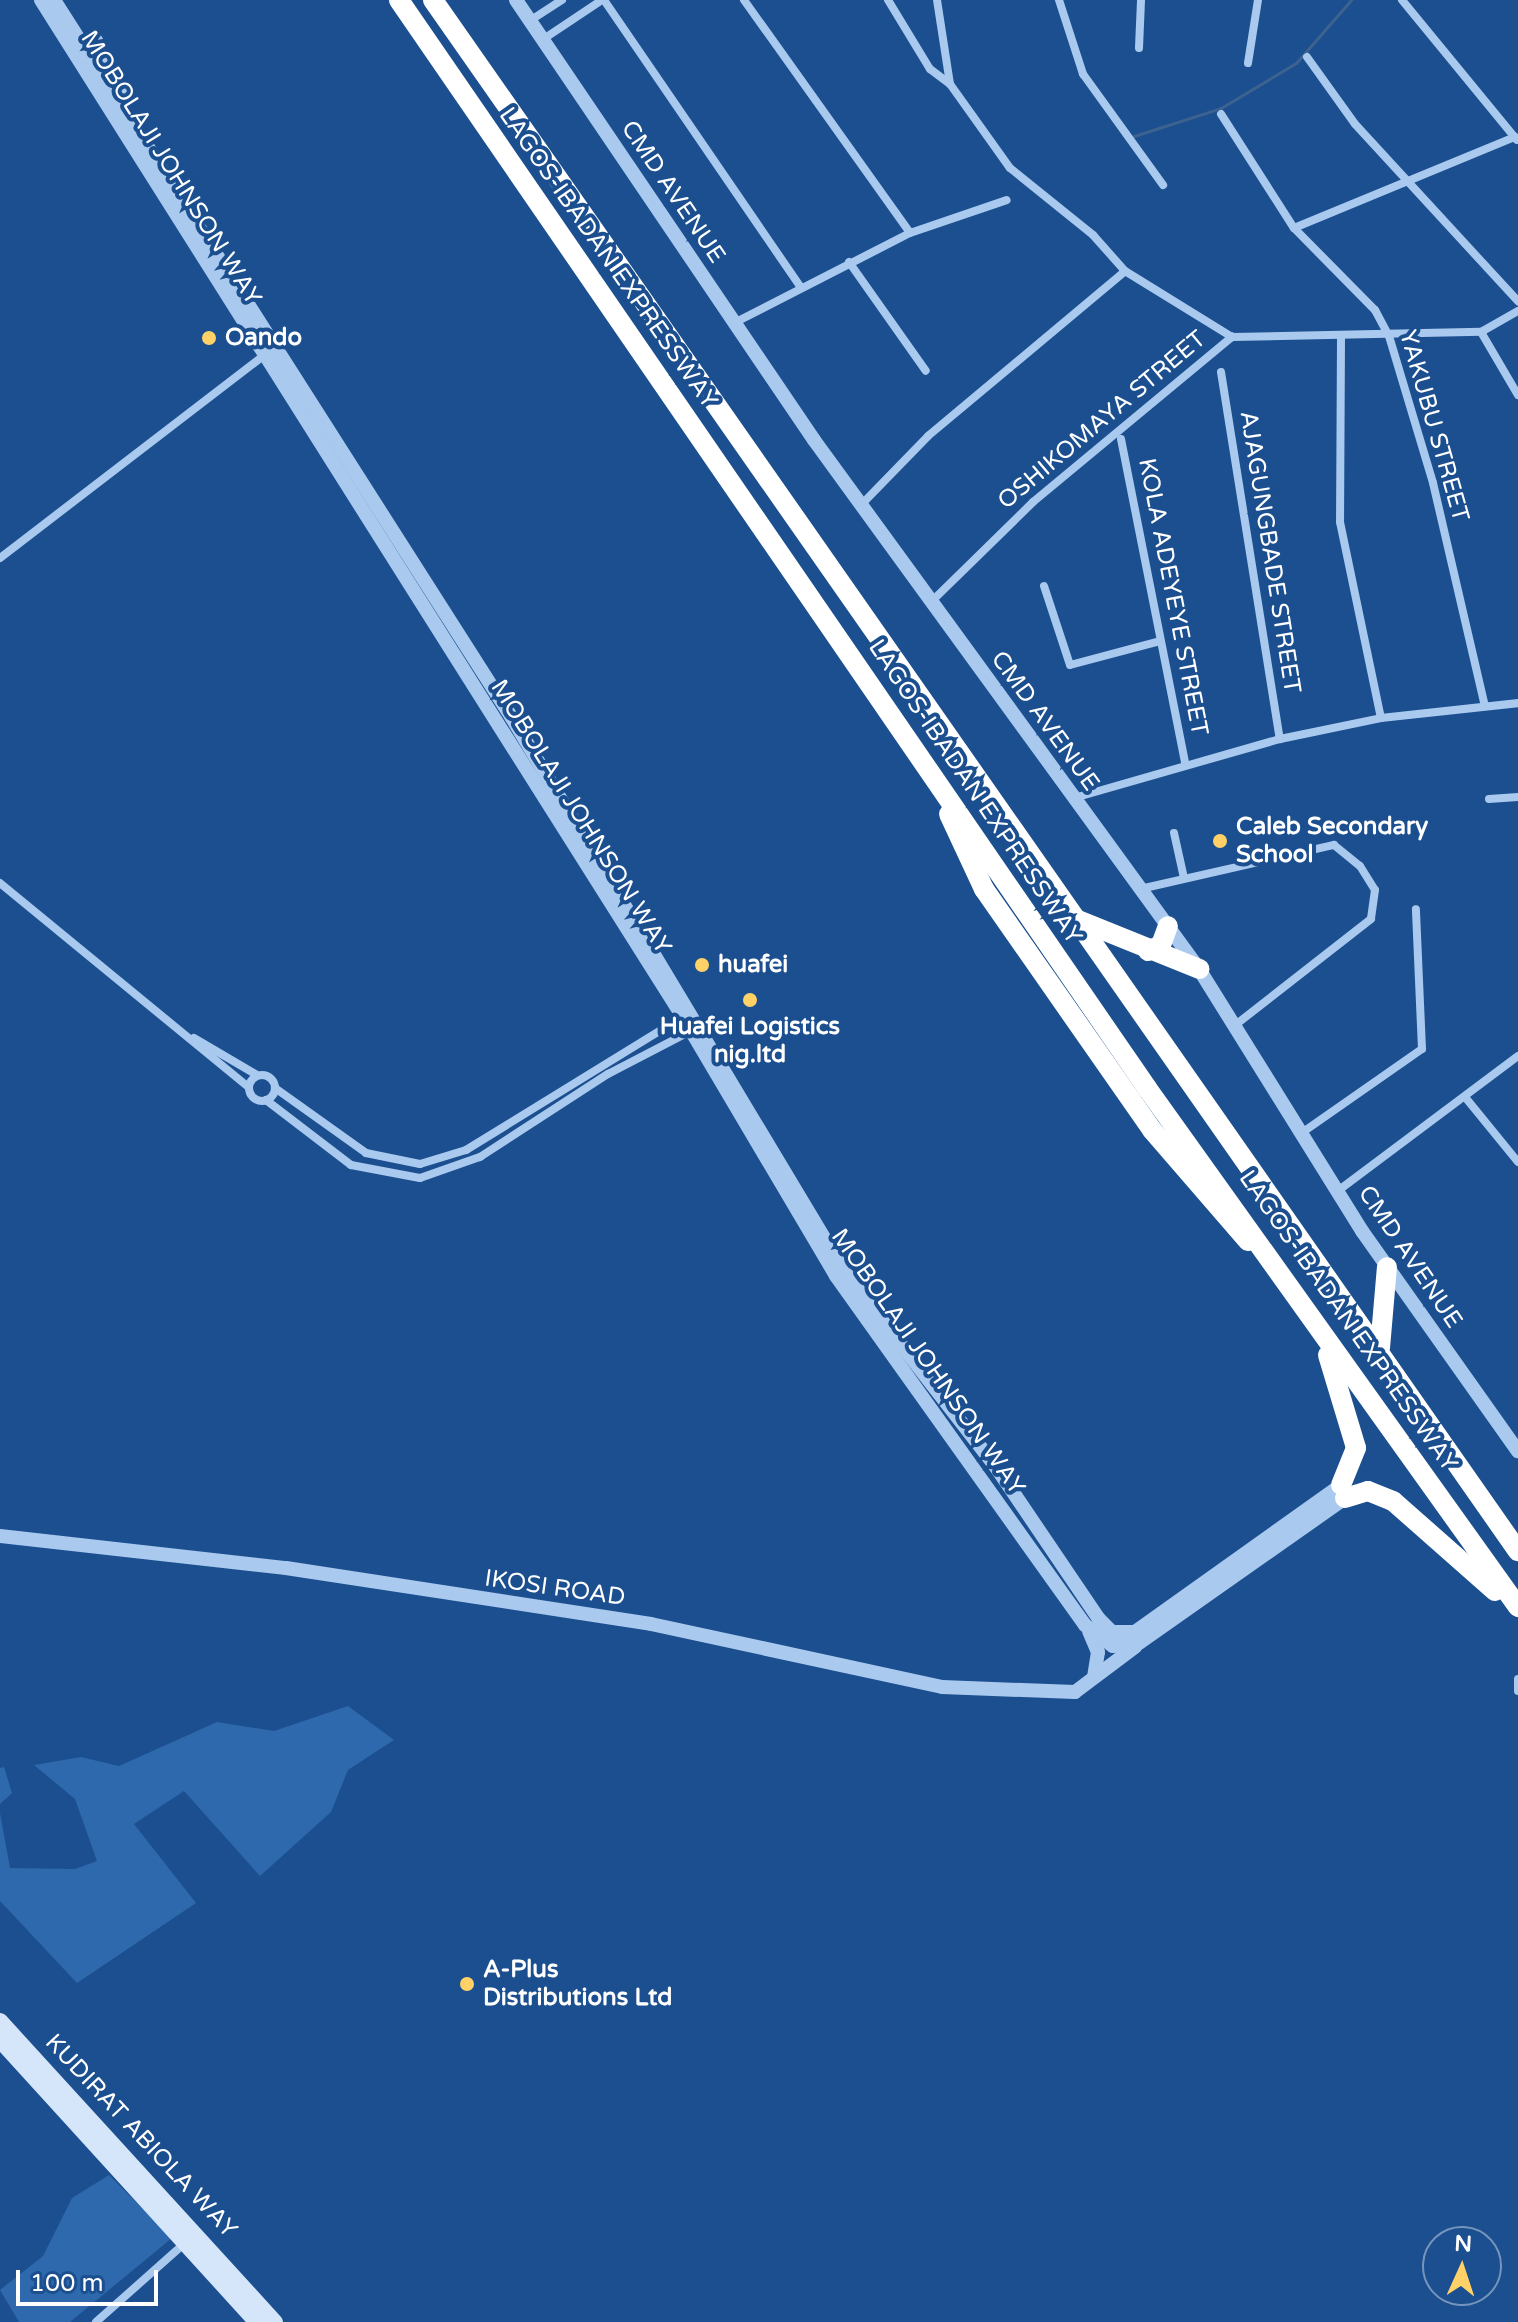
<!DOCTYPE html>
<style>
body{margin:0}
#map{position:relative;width:1518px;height:2322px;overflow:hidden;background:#1b4f8f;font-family:"Varela Round",sans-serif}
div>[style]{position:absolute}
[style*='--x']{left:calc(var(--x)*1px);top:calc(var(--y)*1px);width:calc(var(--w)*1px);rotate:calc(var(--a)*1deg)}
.green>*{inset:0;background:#2e69ad}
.stream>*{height:3px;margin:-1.5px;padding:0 1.5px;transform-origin:1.5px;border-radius:1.5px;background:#3c6290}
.minor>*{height:8px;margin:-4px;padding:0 4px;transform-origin:4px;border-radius:4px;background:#a9c9ee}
.minor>.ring{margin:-4px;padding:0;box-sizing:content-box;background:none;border:8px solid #a9c9ee;border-radius:50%}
.tertiary>*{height:14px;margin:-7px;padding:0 7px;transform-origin:7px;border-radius:7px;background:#a9c9ee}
.secondary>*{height:16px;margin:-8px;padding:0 8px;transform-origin:8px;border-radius:8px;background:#d6e6fa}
.motorway>*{height:20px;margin:-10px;padding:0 10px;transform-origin:10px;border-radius:10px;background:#fff}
.dots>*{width:22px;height:22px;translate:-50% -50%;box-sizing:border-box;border:4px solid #1b4f8f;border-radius:50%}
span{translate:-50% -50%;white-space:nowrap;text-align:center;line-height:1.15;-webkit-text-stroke:8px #1b4f8f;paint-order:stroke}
.street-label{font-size:24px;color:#fff}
.poi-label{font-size:24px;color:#fff;font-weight:700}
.left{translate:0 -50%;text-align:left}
.north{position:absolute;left:1422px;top:2226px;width:80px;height:80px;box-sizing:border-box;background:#1b4f8f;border:2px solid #7695bc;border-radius:50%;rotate:3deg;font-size:22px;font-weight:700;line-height:32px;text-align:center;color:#fff}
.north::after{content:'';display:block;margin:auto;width:28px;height:36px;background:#ffd166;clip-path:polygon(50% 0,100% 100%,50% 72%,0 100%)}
.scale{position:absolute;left:16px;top:2270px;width:142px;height:36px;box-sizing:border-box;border:4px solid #fff;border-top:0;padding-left:10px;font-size:24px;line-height:28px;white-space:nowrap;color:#fff;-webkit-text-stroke:6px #1b4f8f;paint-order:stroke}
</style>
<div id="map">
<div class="green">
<i style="clip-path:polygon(348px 1706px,394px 1740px,348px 1770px,331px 1812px,260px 1876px,184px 1791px,134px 1824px,196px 1903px,77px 1983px,0 1901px,0 1813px,10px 1868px,75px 1869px,97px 1861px,75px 1799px,34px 1765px,81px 1757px,119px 1766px,217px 1722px,274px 1731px)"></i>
<i style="clip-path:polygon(4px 1767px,12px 1793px,0 1804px,0 1768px)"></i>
<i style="clip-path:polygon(109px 2175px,172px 2238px,70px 2322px,19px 2322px,0 2290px,43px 2256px,72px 2198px)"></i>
</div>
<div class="stream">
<i style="--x:1134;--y:136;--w:91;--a:-17.8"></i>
<i style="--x:1221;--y:108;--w:87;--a:-31"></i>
<i style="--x:1296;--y:63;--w:84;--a:-48.9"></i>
</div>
<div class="minor">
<i style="--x:604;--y:0;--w:347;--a:55.6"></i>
<i style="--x:744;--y:0;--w:286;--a:54.5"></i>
<i style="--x:888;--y:0;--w:81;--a:58.7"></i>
<i style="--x:930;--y:69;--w:25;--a:37"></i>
<i style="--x:937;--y:0;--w:85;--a:81.2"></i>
<i style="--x:950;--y:84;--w:103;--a:54.5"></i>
<i style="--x:1010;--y:168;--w:107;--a:38.9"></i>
<i style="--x:1093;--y:235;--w:48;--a:48.4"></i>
<i style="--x:1125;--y:271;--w:126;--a:31.7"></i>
<i style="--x:1232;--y:337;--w:249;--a:-1.2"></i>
<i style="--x:1481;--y:332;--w:43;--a:-29.6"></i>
<i style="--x:1059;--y:0;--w:78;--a:72"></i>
<i style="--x:1083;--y:74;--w:137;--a:54.2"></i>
<i style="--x:1402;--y:0;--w:181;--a:50.6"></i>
<i style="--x:531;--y:20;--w:37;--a:-33"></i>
<i style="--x:545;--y:38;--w:69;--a:-33.7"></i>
<i style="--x:1139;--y:48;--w:48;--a:-87.6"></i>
<i style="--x:1307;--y:57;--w:82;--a:54.4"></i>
<i style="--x:1355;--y:124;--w:241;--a:47.4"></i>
<i style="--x:1248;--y:63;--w:64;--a:-81"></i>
<i style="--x:1221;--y:114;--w:135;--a:57.4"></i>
<i style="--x:1294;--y:228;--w:115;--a:45.4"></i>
<i style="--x:1375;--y:310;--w:30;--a:62"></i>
<i style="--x:1389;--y:336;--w:153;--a:73.3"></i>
<i style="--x:1433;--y:483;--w:229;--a:76.9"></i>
<i style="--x:1294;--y:228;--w:239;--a:-22.4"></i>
<i style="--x:849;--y:262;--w:133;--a:54.8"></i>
<i style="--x:734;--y:323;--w:198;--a:-27.1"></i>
<i style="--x:910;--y:233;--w:102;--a:-18.8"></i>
<i style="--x:1481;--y:332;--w:73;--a:59.6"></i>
<i style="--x:1341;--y:338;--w:184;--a:90.3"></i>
<i style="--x:1340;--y:522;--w:200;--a:78.2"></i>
<i style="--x:1221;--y:372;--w:372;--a:80.9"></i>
<i style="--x:1121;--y:439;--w:329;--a:78.8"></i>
<i style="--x:861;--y:505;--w:96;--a:-45.8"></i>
<i style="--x:928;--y:436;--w:257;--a:-39.9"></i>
<i style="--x:0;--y:558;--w:330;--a:-37.5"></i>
<i style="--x:1044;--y:586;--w:83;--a:71.8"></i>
<i style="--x:1070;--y:665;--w:93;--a:-14.9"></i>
<i style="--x:931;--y:602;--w:143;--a:-44.4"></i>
<i style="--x:1033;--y:502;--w:259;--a:-39.7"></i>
<i style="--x:1074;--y:798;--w:214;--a:-16"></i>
<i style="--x:1280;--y:739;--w:103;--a:-11.7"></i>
<i style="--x:1381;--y:718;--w:138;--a:-6.2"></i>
<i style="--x:1489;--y:799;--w:29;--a:-4"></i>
<i style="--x:1174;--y:833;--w:46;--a:77.5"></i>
<i style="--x:0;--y:883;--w:321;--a:39.4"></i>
<i style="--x:1140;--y:889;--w:199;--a:-12.8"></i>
<i style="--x:1334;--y:845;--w:33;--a:39"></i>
<i style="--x:1360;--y:866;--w:28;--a:58"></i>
<i style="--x:1375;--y:890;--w:29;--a:98"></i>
<i style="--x:1371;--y:919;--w:174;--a:142"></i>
<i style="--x:194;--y:1038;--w:73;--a:30.4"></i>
<i class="ring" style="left:249px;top:1075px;width:18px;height:18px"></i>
<i style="--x:275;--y:1088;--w:112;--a:35.5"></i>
<i style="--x:366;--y:1153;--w:55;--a:11.5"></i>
<i style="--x:420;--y:1164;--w:48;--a:-16.9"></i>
<i style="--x:466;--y:1150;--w:256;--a:-31.6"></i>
<i style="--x:1465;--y:1097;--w:84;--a:50.8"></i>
<i style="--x:266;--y:1100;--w:107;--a:37.4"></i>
<i style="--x:351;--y:1165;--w:70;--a:10.7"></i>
<i style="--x:420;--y:1178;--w:64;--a:-19.3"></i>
<i style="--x:480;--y:1157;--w:153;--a:-33"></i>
<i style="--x:608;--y:1074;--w:96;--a:-27.4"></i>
<i style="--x:1303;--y:1132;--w:145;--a:-34.9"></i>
<i style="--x:1422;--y:1049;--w:140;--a:-92.5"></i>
<i style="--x:1339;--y:1190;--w:224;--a:-36.8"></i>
<i style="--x:1518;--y:1679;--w:12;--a:90"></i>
<i style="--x:96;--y:2322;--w:120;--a:-41.6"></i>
</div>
<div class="tertiary">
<i style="--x:41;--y:0;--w:1203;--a:57.74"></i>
<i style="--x:683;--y:1017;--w:301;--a:59.4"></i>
<i style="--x:836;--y:1276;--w:429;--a:54.5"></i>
<i style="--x:1085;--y:1625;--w:35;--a:37"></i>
<i style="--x:1113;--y:1646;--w:26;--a:-7"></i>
<i style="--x:1139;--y:1643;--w:252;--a:-35.1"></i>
<i style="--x:54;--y:0;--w:852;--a:57.47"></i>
<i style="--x:512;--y:718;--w:645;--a:59.02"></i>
<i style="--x:844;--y:1271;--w:248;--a:52.2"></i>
<i style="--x:996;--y:1467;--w:184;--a:55.9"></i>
<i style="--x:1099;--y:1619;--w:18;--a:45"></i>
<i style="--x:1112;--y:1632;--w:23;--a:0"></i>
<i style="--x:1135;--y:1632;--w:253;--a:-35.5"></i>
<i style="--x:516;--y:0;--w:531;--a:55.89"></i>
<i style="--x:814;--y:440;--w:654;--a:53.95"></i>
<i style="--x:1199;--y:969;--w:309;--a:58.1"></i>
<i style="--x:1362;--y:1231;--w:270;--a:54.7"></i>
<i style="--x:95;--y:39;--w:59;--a:60.4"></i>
<i style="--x:124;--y:90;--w:24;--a:90"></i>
<i style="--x:0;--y:1536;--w:288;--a:6.4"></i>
<i style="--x:286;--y:1568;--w:369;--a:8.7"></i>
<i style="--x:651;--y:1624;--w:298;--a:12.2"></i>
<i style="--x:942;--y:1687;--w:133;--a:2.2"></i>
<i style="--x:1075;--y:1692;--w:75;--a:-36.9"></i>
<i style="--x:1089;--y:1631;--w:23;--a:67"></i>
<i style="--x:1098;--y:1652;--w:24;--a:99"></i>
</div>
<div class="secondary">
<i style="--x:0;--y:2021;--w:408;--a:47.6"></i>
<i style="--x:0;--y:2040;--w:382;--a:47.7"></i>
</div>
<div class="motorway">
<i style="--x:399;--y:0;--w:1320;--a:55.49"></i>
<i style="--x:1147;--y:1088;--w:638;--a:54.44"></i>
<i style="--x:433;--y:0;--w:1893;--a:55.03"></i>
<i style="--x:949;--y:814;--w:83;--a:65"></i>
<i style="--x:984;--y:889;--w:294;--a:55.1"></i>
<i style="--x:1152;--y:1130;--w:147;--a:49.1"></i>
<i style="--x:1078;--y:920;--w:131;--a:22"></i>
<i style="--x:1148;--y:951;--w:14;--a:-25"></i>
<i style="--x:1161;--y:945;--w:20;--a:-70"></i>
<i style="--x:1380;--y:1348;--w:81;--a:-85.1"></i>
<i style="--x:1328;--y:1355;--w:97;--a:73.2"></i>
<i style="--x:1356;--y:1448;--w:40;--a:112"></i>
<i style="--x:1345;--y:1498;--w:24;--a:-17"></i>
<i style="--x:1368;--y:1491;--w:27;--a:22"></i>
<i style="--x:1393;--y:1501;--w:136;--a:41.4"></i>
</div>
<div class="dots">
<i style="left:209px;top:338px;background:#ffd166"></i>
<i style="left:1220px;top:841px;background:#ffd166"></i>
<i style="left:702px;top:965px;background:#ffd166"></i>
<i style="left:750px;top:1000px;background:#ffd166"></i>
<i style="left:467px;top:1984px;background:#ffd166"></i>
</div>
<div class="street-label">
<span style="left:171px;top:168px;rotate:58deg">MOBOLAJI JOHNSON WAY</span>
<span style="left:673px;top:192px;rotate:56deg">CMD AVENUE</span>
<span style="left:608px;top:258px;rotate:55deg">LAGOS-IBADAN EXPRESSWAY</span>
<span style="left:1102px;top:420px;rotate:-40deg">OSHIKOMAYA STREET</span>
<span style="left:1434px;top:426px;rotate:74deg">YAKUBU STREET</span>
<span style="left:1270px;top:552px;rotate:81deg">AJAGUNGBADE STREET</span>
<span style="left:1173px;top:597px;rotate:79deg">KOLA ADEYEYE STREET</span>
<span style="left:1045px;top:721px;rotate:54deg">CMD AVENUE</span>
<span style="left:975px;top:792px;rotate:56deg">LAGOS-IBADAN EXPRESSWAY</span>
<span style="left:581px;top:817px;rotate:58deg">MOBOLAJI JOHNSON WAY</span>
<span style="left:1410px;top:1257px;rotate:56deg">CMD AVENUE</span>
<span style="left:1348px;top:1321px;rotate:55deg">LAGOS-IBADAN EXPRESSWAY</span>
<span style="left:928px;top:1362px;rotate:55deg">MOBOLAJI JOHNSON WAY</span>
<span style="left:555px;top:1588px;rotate:8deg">IKOSI ROAD</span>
<span style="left:141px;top:2136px;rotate:47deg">KUDIRAT ABIOLA WAY</span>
</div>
<div class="poi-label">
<span class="left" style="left:225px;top:338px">Oando</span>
<span class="left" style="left:1236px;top:841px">Caleb Secondary<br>School</span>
<span class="left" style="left:718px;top:965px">huafei</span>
<span style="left:750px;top:1041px">Huafei Logistics<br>nig.ltd</span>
<span class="left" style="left:483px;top:1984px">A-Plus<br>Distributions Ltd</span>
</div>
<div class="north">N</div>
<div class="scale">100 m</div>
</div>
